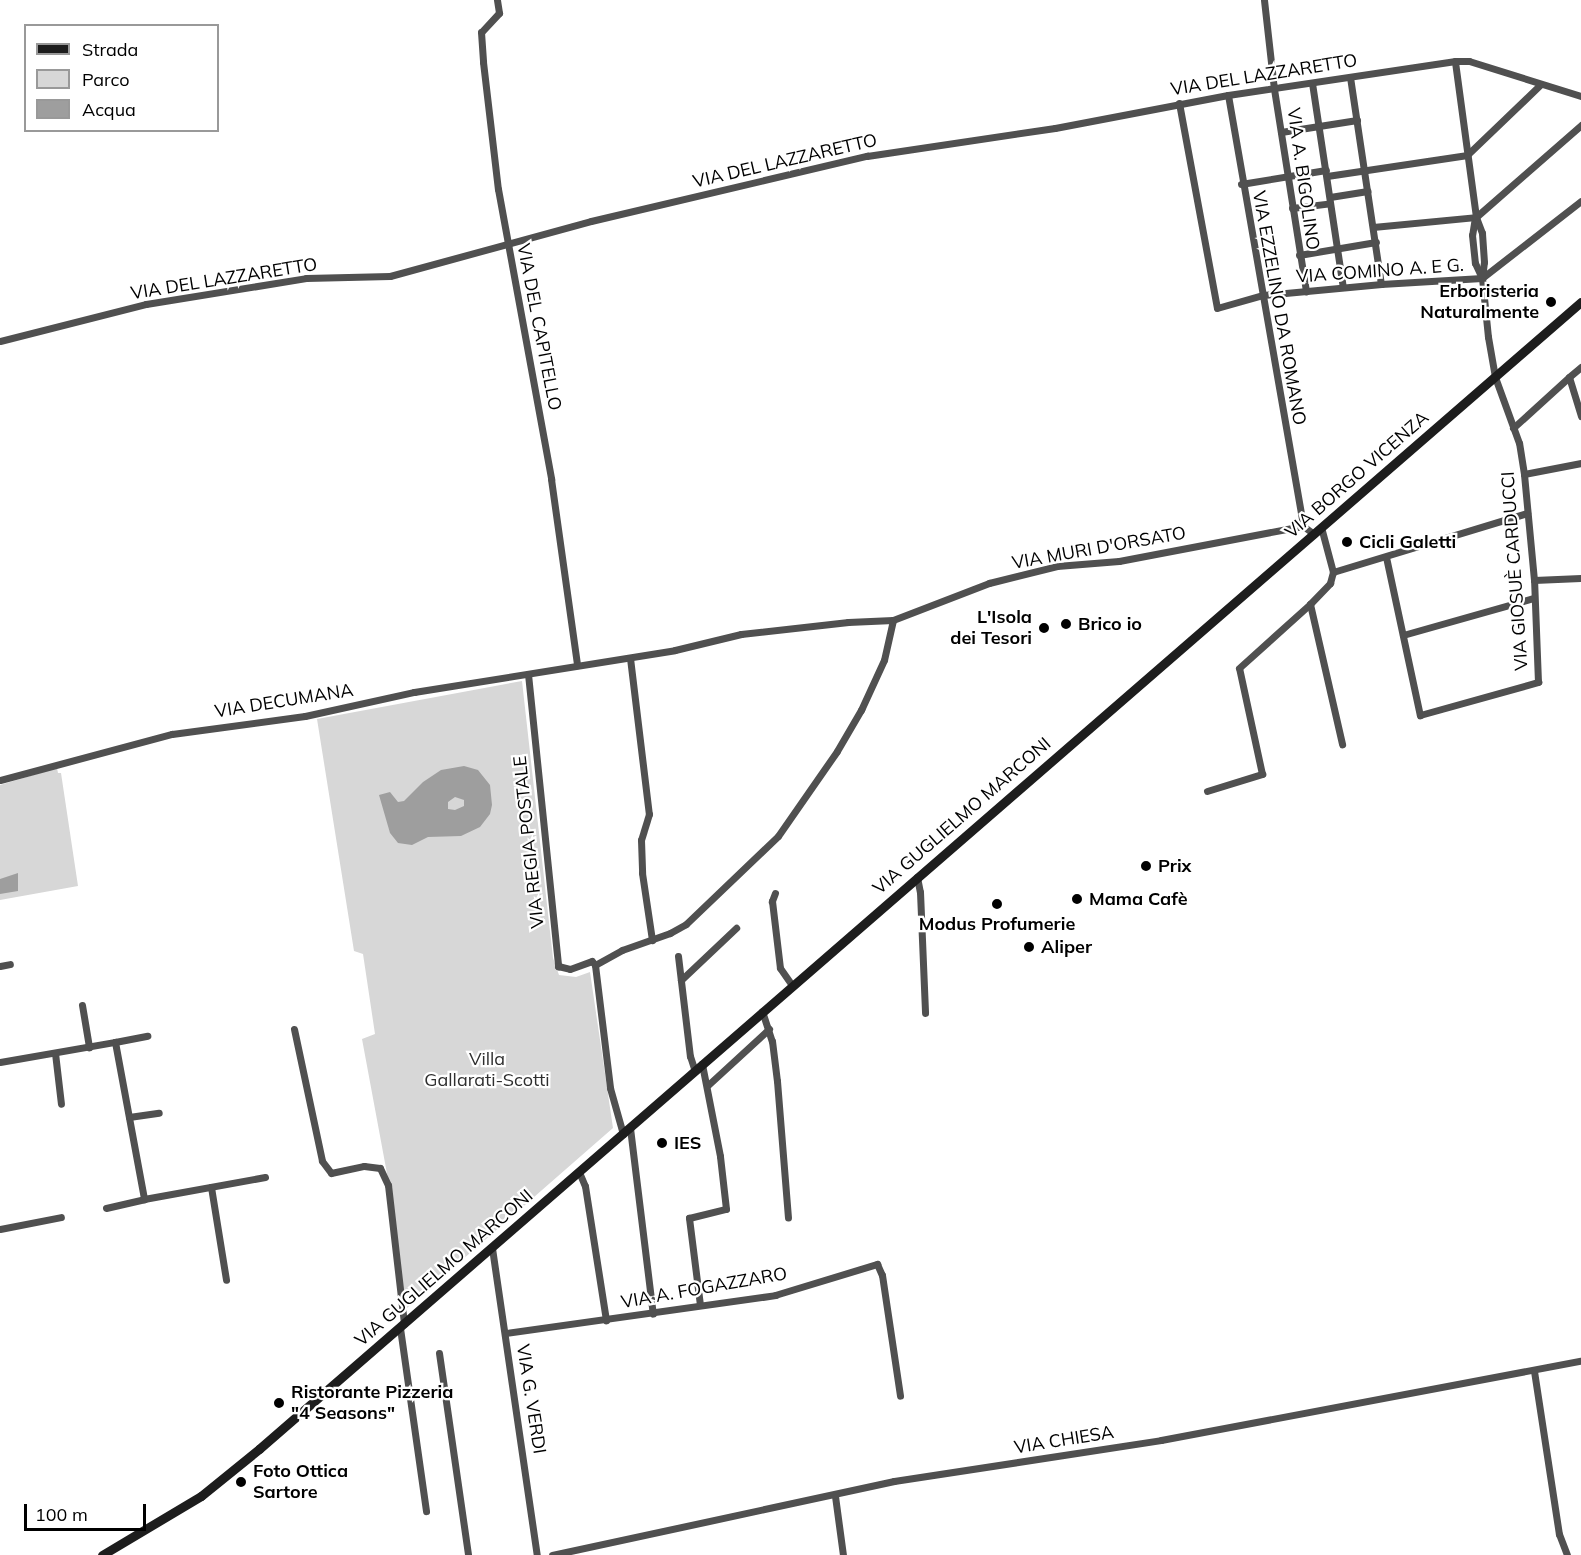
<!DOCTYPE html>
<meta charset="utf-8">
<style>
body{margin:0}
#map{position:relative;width:1581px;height:1555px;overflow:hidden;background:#fff;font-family:Mulish,sans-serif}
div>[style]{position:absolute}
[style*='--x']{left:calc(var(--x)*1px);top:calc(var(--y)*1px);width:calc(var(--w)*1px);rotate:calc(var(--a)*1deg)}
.green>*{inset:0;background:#d7d7d7}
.water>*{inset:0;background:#9e9e9e}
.street>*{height:7px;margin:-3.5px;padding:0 3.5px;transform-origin:3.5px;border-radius:3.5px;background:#505050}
.secondary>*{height:9px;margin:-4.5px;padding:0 4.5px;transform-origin:4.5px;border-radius:4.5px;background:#1d1d1d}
.dots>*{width:16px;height:16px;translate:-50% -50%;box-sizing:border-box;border:3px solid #fff;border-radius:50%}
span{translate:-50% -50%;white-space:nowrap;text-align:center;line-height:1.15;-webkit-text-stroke:4.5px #fff;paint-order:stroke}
.street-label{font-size:18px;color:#000}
.poi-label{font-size:18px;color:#000;font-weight:700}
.right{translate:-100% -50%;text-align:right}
.left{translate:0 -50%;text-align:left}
.park-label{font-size:18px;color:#2e2e2e}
.legend{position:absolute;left:24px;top:24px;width:195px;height:108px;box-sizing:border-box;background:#fff;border:2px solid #999;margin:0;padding:8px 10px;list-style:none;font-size:18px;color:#000}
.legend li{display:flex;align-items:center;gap:12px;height:30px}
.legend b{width:30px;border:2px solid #999}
.scale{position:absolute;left:24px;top:1504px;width:122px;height:27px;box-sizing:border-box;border:3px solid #000;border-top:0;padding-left:8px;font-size:18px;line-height:21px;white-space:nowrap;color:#000;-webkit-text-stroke:4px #fff;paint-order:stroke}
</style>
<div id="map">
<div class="green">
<i style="clip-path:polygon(522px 681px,553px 958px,559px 975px,576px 977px,590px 972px,613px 1128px,406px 1309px,388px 1179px,362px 1039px,375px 1034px,363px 954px,354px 951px,317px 719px)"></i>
<i style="clip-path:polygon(57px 768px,58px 773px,61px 773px,78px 886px,0 900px,0 785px)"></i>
</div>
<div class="water">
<i style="clip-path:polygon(evenodd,464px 766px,478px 770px,490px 785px,492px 805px,490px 814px,480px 827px,461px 836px,428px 837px,412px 845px,398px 843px,390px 833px,379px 795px,390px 792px,398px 802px,404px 801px,423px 782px,441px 770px,464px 766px,455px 797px,464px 800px,464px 806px,455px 810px,448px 809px,448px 802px,455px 797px)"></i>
<i style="clip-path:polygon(18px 873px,18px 891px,0 894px,0 879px)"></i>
</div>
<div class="street">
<i style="--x:497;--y:0;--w:13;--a:81"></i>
<i style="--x:499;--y:13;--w:26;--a:133"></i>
<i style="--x:481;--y:32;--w:30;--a:86"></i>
<i style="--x:483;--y:62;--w:128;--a:83.3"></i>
<i style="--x:498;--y:189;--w:295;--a:79.6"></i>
<i style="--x:551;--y:479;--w:188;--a:82"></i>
<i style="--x:1264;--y:0;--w:90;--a:83.6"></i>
<i style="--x:1274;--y:89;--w:205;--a:81"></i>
<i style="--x:1350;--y:77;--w:209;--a:81.5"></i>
<i style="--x:1312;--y:83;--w:206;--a:81.4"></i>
<i style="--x:1228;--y:95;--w:437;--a:80.1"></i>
<i style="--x:1179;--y:103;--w:208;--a:79.5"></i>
<i style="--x:1217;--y:308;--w:48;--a:-15.8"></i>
<i style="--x:1263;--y:295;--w:119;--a:-5.3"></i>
<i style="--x:1381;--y:284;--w:101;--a:-3.4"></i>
<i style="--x:1482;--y:278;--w:125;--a:-37.9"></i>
<i style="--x:1281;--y:132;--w:77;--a:-9"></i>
<i style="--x:1327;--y:176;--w:142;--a:-8.5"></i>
<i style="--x:1467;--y:155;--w:101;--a:-43.8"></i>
<i style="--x:1241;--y:184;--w:86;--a:-9.4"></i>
<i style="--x:1330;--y:197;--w:38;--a:-9"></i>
<i style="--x:1292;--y:208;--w:38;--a:-7"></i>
<i style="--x:1475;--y:217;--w:18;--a:99"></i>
<i style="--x:1472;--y:235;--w:28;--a:84"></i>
<i style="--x:1475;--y:263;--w:17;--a:65"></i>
<i style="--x:1373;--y:227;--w:103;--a:-5.5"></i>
<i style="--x:1476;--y:217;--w:140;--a:-41.2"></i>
<i style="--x:1299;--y:255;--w:78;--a:-9.6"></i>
<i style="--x:0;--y:341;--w:151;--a:-14.2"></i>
<i style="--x:146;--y:304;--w:162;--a:-9.2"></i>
<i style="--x:306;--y:278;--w:84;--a:-1.4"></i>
<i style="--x:390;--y:276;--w:208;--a:-15.3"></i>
<i style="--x:591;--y:221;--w:284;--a:-13.3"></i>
<i style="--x:867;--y:156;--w:190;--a:-8.5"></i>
<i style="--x:1055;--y:128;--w:176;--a:-10.8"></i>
<i style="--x:1228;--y:95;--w:230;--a:-8.5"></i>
<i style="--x:1455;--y:61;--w:14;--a:0"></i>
<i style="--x:1469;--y:61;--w:117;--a:17.4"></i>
<i style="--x:1569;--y:377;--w:16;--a:-40"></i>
<i style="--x:1513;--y:428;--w:76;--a:-42.3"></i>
<i style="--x:1569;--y:377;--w:41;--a:72.9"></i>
<i style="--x:1524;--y:474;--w:58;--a:-10.9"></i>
<i style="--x:1321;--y:527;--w:47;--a:75.1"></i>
<i style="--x:1333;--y:572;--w:203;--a:-16.9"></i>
<i style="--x:1386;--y:557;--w:162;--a:77.9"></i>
<i style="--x:1420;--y:715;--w:123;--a:-15.6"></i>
<i style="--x:1538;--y:682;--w:102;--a:-92.2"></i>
<i style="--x:1534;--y:580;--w:106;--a:-95.4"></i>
<i style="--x:1524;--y:474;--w:31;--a:-99"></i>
<i style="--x:1519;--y:443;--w:70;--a:-110"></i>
<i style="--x:1495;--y:377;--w:41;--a:-99.9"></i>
<i style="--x:1488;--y:337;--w:59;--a:-95.8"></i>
<i style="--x:1482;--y:278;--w:16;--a:-83"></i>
<i style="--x:1484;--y:262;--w:29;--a:-94"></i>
<i style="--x:1482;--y:233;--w:17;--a:-111"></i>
<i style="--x:1476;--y:217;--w:157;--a:-97.7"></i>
<i style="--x:1534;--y:580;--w:47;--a:-2.4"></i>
<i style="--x:1310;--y:604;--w:144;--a:77.1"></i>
<i style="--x:1403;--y:635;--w:136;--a:-15.8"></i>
<i style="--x:630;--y:658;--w:157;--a:83.1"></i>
<i style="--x:649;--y:814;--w:27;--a:107"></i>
<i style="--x:641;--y:840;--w:33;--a:88"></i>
<i style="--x:642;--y:873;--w:68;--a:81.5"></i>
<i style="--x:528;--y:674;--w:294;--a:84.1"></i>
<i style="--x:558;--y:966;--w:12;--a:14"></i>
<i style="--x:570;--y:969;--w:23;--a:-20"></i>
<i style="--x:592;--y:961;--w:5;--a:53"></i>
<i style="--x:595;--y:965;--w:124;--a:83"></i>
<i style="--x:610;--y:1088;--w:48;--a:74.2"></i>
<i style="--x:0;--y:780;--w:178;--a:-15"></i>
<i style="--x:172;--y:734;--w:134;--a:-7.7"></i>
<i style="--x:305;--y:716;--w:112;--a:-12.4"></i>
<i style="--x:414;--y:692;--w:264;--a:-9.1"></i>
<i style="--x:675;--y:650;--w:68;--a:-13.6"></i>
<i style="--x:741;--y:634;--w:108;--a:-6.4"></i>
<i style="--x:848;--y:622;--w:45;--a:-2.5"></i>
<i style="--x:893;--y:620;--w:103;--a:-21.1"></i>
<i style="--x:989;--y:583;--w:70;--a:-14"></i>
<i style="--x:1057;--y:566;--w:62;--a:-4.6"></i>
<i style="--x:1119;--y:561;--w:187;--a:-10.8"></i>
<i style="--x:1303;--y:526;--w:14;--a:36"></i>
<i style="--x:1207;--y:791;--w:58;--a:-17.2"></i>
<i style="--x:1262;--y:774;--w:108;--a:-102.2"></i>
<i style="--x:1239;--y:668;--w:96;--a:-42"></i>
<i style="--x:1310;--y:604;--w:29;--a:-46"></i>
<i style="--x:1330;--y:583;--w:11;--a:-75"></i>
<i style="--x:917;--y:877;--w:15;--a:79"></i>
<i style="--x:920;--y:892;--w:121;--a:87.6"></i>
<i style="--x:775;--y:893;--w:9;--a:111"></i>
<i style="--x:772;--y:901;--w:67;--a:83.2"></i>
<i style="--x:780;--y:968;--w:21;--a:55"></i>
<i style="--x:678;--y:956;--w:101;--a:83.2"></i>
<i style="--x:690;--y:1056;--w:16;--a:72"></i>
<i style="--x:595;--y:965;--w:31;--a:-29"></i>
<i style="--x:622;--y:950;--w:51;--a:-19.5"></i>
<i style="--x:670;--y:933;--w:18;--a:-29"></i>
<i style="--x:686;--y:924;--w:127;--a:-43.7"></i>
<i style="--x:778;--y:836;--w:103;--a:-55.2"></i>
<i style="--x:837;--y:751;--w:48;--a:-59.7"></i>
<i style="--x:861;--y:710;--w:55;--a:-65.3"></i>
<i style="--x:884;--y:660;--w:41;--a:-77.3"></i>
<i style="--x:0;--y:966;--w:10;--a:-11"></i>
<i style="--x:681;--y:980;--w:76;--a:-43.4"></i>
<i style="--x:82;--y:1005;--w:43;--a:80.5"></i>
<i style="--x:762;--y:1011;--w:32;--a:72"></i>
<i style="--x:772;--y:1041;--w:40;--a:82.9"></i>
<i style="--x:777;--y:1081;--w:137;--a:85.4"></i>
<i style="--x:294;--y:1029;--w:135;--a:78"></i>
<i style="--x:322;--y:1161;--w:15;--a:53"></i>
<i style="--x:331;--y:1173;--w:34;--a:-12"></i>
<i style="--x:364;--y:1166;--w:16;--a:7"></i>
<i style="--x:380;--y:1168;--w:19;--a:65"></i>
<i style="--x:388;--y:1185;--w:140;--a:83.4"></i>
<i style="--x:115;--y:1042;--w:33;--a:-11"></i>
<i style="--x:55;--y:1053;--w:51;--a:83.3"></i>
<i style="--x:0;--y:1062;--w:117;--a:-9.9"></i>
<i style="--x:115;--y:1042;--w:160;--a:79.5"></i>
<i style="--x:144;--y:1199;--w:123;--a:-10.3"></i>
<i style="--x:708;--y:1085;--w:83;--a:-42.6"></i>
<i style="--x:129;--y:1117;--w:30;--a:-8"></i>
<i style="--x:630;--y:1128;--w:187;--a:83"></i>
<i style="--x:579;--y:1172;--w:15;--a:67"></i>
<i style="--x:585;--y:1186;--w:136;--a:81.1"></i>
<i style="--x:211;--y:1187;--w:94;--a:80.8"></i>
<i style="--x:106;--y:1208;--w:39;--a:-13"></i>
<i style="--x:0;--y:1229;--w:62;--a:-11.1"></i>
<i style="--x:492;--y:1248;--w:310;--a:81.7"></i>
<i style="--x:700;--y:1305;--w:88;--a:-97.2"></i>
<i style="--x:689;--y:1218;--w:38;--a:-14"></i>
<i style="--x:726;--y:1209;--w:53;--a:-96.5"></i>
<i style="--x:720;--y:1156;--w:94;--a:-101.1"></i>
<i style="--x:400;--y:1328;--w:185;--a:81.9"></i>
<i style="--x:506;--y:1333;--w:272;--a:-8"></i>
<i style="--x:775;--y:1295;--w:107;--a:-16.9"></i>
<i style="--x:877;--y:1264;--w:12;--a:66"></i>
<i style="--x:882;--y:1275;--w:122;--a:81.5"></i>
<i style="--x:439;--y:1353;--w:204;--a:81.8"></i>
<i style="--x:1534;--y:1371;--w:165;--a:81.3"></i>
<i style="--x:1559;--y:1534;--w:22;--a:69"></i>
<i style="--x:835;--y:1496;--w:60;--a:82.3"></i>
<i style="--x:552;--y:1555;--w:350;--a:-12.2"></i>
<i style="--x:894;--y:1481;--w:270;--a:-8.7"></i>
<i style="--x:1161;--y:1440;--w:427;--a:-10.7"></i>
</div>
<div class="secondary">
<i style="--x:102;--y:1555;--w:115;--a:-30.8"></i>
<i style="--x:201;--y:1496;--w:75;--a:-39"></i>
<i style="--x:259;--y:1449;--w:1750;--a:-40.95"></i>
</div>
<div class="dots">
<i style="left:1551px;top:302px;background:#000"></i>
<i style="left:1347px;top:542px;background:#000"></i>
<i style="left:1066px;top:624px;background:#000"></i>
<i style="left:1044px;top:628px;background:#000"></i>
<i style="left:1146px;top:866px;background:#000"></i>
<i style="left:1077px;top:899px;background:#000"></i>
<i style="left:997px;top:904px;background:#000"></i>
<i style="left:1029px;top:947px;background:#000"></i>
<i style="left:662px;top:1143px;background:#000"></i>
<i style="left:279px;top:1403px;background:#000"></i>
<i style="left:241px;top:1482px;background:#000"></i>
</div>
<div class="street-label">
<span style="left:1264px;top:75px;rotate:-9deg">VIA DEL LAZZARETTO</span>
<span style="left:785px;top:161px;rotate:-13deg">VIA DEL LAZZARETTO</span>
<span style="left:1303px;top:179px;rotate:82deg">VIA A. BIGOLINO</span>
<span style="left:1380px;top:271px;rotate:-4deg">VIA COMINO A. E G.</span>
<span style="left:224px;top:279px;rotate:-9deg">VIA DEL LAZZARETTO</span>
<span style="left:1279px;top:308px;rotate:80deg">VIA EZZELINO DA ROMANO</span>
<span style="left:539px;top:327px;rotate:79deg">VIA DEL CAPITELLO</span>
<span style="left:1357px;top:475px;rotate:-41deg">VIA BORGO VICENZA</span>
<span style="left:1099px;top:548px;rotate:-10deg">VIA MURI D'ORSATO</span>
<span style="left:1515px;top:571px;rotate:-94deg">VIA GIOSUÈ CARDUCCI</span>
<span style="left:284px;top:701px;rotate:-9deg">VIA DECUMANA</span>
<span style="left:962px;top:816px;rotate:-41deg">VIA GUGLIELMO MARCONI</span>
<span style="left:529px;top:842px;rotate:-96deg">VIA REGIA POSTALE</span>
<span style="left:444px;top:1268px;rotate:-41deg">VIA GUGLIELMO MARCONI</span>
<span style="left:704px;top:1288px;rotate:-10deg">VIA A. FOGAZZARO</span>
<span style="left:531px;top:1399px;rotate:81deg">VIA G. VERDI</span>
<span style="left:1064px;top:1440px;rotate:-9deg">VIA CHIESA</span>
</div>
<div class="poi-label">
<span class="right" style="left:1539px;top:302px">Erboristeria<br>Naturalmente</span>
<span class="left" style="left:1359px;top:542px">Cicli Galetti</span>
<span class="right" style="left:1032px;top:628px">L'Isola<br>dei Tesori</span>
<span class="left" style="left:1078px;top:624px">Brico io</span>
<span class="left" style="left:1158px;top:866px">Prix</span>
<span class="left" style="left:1089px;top:899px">Mama Cafè</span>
<span style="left:997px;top:924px">Modus Profumerie</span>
<span class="left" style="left:1041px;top:947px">Aliper</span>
<span class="left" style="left:674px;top:1143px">IES</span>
<span class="left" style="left:291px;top:1403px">Ristorante Pizzeria<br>"4 Seasons"</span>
<span class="left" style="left:253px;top:1482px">Foto Ottica<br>Sartore</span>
</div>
<div class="park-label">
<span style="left:487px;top:1070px">Villa<br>Gallarati-Scotti</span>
</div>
<ul class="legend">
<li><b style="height:8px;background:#1d1d1d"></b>Strada</li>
<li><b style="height:16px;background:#d7d7d7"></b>Parco</li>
<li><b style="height:16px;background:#9e9e9e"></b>Acqua</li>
</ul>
<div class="scale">100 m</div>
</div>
